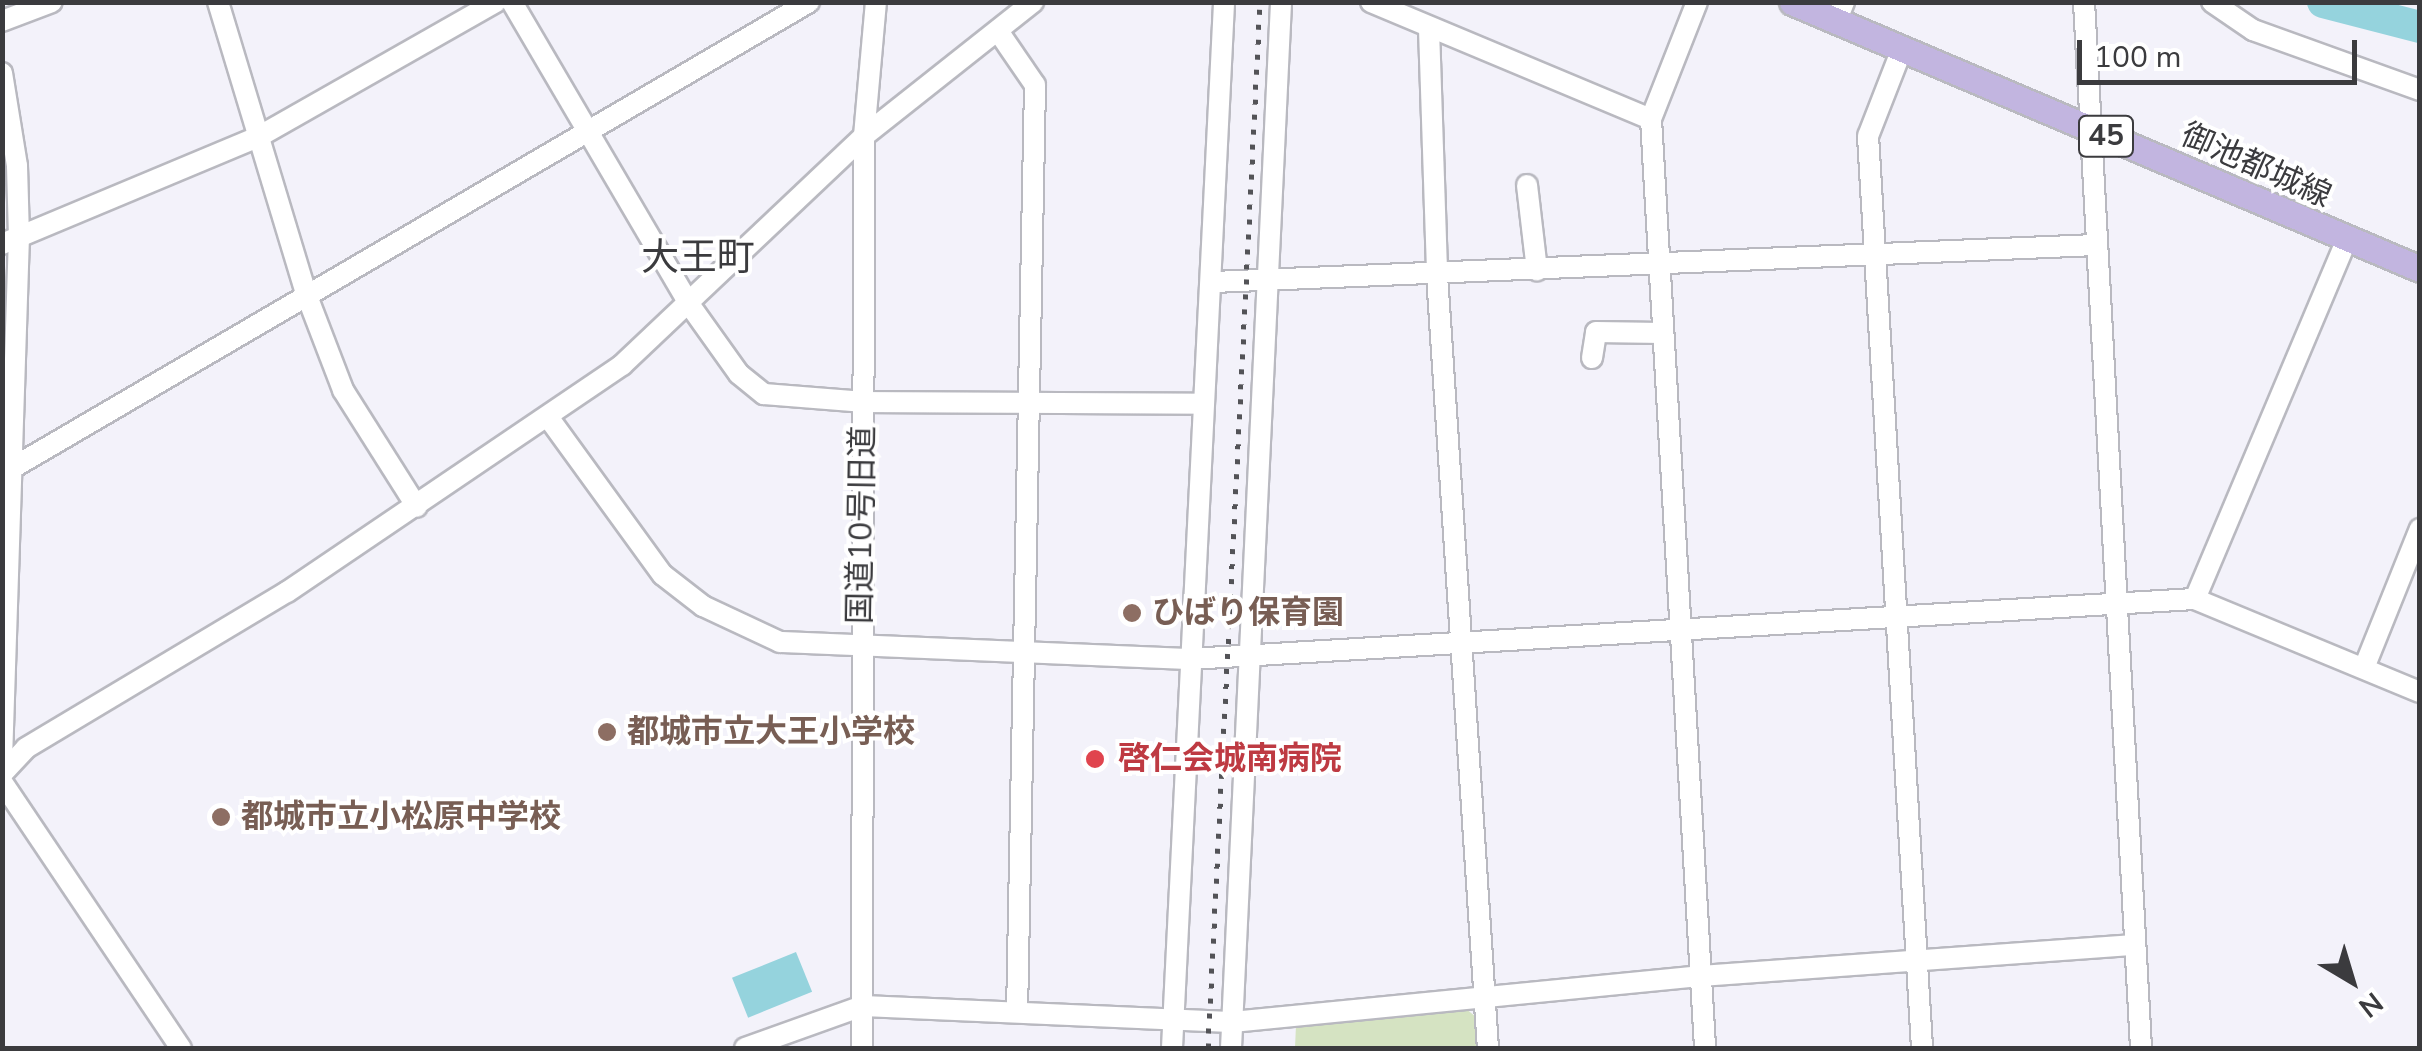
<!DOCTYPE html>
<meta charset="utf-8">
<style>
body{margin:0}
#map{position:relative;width:2422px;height:1051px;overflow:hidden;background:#f3f2fa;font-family:"Nunito Sans","Noto Sans JP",sans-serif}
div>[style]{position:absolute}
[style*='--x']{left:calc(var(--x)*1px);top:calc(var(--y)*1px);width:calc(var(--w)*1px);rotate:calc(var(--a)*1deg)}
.green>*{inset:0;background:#d5e3c2}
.water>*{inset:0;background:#95d3dd;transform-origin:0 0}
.river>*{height:32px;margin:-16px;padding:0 16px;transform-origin:16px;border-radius:16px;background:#95d3dd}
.roads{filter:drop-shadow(2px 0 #b9b9c0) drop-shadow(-2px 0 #b9b9c0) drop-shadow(0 2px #b9b9c0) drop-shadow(0 -2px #b9b9c0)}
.minor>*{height:20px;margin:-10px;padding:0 10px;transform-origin:10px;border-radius:10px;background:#fff}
.major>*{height:25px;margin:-12.5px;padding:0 12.5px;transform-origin:12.5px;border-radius:12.5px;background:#c2b5e0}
.rail>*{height:5px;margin-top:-2.5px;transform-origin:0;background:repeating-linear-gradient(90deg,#535357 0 5px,transparent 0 15px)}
.dots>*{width:28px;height:28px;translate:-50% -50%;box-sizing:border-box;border:5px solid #fff;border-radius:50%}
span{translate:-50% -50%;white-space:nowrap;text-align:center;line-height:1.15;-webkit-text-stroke:8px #fff;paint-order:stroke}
.shield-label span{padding:2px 8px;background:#fff;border:2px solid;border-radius:8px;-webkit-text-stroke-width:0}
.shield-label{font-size:30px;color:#3b3b3e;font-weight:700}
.street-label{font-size:32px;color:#3b3b3e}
.education-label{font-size:32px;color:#785e54;font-weight:700}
.left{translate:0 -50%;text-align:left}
.health-label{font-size:32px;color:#be3a42;font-weight:700}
.quarter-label{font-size:38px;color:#3b3b3e}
.frame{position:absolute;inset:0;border:5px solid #3b3b3e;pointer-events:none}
.north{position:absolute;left:2302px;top:931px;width:100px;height:100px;-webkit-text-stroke:8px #fff;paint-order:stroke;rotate:142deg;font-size:28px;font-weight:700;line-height:40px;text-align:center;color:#3b3b3e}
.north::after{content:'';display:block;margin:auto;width:35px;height:45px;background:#3b3b3e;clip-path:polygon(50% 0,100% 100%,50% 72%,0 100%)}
.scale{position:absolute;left:2077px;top:40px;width:280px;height:45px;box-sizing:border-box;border:5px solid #3b3b3e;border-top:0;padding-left:12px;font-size:30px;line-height:35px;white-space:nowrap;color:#3b3b3e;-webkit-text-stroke:8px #fff;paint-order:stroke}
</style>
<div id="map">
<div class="green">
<i style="clip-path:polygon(1465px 1008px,1476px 1017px,1478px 1048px,1295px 1048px,1296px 1025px)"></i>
</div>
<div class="water">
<i style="left:796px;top:952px;width:43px;height:69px;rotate:68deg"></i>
</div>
<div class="river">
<i style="--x:2323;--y:2;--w:100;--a:14.5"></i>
</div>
<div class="roads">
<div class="minor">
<i style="--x:218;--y:2;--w:307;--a:73.2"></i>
<i style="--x:307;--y:296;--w:101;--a:69"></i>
<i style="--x:343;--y:390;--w:138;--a:57.7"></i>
<i style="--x:512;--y:2;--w:350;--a:59.6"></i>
<i style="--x:689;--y:304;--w:86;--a:54.5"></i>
<i style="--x:739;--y:374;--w:32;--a:39"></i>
<i style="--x:764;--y:394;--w:101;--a:4.5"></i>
<i style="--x:865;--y:402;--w:337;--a:0.3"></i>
<i style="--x:1371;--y:2;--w:303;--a:22.7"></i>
<i style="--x:1697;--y:2;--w:126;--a:111.5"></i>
<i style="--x:1651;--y:119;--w:931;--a:86.67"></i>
<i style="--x:2084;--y:2;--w:1048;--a:86.88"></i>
<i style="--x:2212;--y:2;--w:50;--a:34.3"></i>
<i style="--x:2253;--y:30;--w:177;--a:19.8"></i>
<i style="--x:2;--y:21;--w:53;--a:-20.8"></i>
<i style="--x:1836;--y:22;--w:22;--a:-68"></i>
<i style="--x:1429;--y:29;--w:246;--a:88.1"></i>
<i style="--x:1437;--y:275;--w:775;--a:86.23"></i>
<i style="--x:998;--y:31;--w:65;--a:55.6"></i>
<i style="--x:1035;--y:85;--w:927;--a:91.11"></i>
<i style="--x:1902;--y:49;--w:93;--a:111.3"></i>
<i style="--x:1868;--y:136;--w:914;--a:86.61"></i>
<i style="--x:2;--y:73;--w:94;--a:80.8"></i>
<i style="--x:17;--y:166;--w:70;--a:88.4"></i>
<i style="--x:19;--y:236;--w:523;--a:91.86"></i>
<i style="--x:1527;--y:185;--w:86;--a:83.3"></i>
<i style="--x:2;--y:244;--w:277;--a:-22.7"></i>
<i style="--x:258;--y:137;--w:274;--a:-29.6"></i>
<i style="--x:1213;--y:282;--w:884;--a:-2.4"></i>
<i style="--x:1592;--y:358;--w:26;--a:-81"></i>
<i style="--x:1596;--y:332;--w:66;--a:0.9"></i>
<i style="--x:548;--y:417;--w:195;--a:54"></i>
<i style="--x:663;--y:575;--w:51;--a:37.8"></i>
<i style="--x:703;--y:606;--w:85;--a:25.1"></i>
<i style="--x:780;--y:642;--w:410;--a:2.4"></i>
<i style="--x:1190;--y:659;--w:1007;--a:-3.42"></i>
<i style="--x:2195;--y:599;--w:243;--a:22.5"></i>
<i style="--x:2;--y:474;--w:935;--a:-30.32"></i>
<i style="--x:2195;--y:599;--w:389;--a:-67.1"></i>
<i style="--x:2364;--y:668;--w:150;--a:-68.1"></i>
<i style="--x:2;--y:774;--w:35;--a:-47"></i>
<i style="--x:26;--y:748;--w:304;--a:-30.9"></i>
<i style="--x:287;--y:592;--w:405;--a:-34.1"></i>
<i style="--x:622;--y:365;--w:333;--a:-43.4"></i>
<i style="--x:864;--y:136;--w:216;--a:-38.4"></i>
<i style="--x:2;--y:782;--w:321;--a:56.1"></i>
<i style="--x:745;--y:1048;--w:124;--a:-19.7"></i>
<i style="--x:862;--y:1006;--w:370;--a:2.5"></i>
<i style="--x:1232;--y:1022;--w:470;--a:-5.6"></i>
<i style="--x:1700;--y:976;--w:436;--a:-4.1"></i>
<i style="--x:862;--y:1048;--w:912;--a:-89.87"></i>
<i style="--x:864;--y:136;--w:135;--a:-84.9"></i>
<i style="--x:1172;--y:1048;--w:1047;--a:-87.15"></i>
<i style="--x:1231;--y:1048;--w:1047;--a:-87.26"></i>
</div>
<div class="major">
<i style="--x:1792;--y:2;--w:682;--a:23.03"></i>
</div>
</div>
<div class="rail">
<i style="--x:1208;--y:1048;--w:1047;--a:-87.15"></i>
</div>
<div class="dots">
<i style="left:1132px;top:613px;background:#8d6e63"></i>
<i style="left:607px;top:732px;background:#8d6e63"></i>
<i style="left:1095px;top:759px;background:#e0444e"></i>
<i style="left:221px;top:817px;background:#8d6e63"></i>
</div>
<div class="shield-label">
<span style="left:2106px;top:136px">45</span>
</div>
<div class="street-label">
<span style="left:2256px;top:166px;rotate:24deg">御池都城線</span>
<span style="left:862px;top:525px;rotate:-89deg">国道10号旧道</span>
</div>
<div class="education-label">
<span class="left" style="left:1152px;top:613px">ひばり保育園</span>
<span class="left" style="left:627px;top:732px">都城市立大王小学校</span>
<span class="left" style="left:241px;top:817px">都城市立小松原中学校</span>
</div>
<div class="health-label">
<span class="left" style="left:1118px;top:759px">啓仁会城南病院</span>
</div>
<div class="quarter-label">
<span style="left:698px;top:258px">大王町</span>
</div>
<div class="frame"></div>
<div class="north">N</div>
<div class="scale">100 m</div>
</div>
